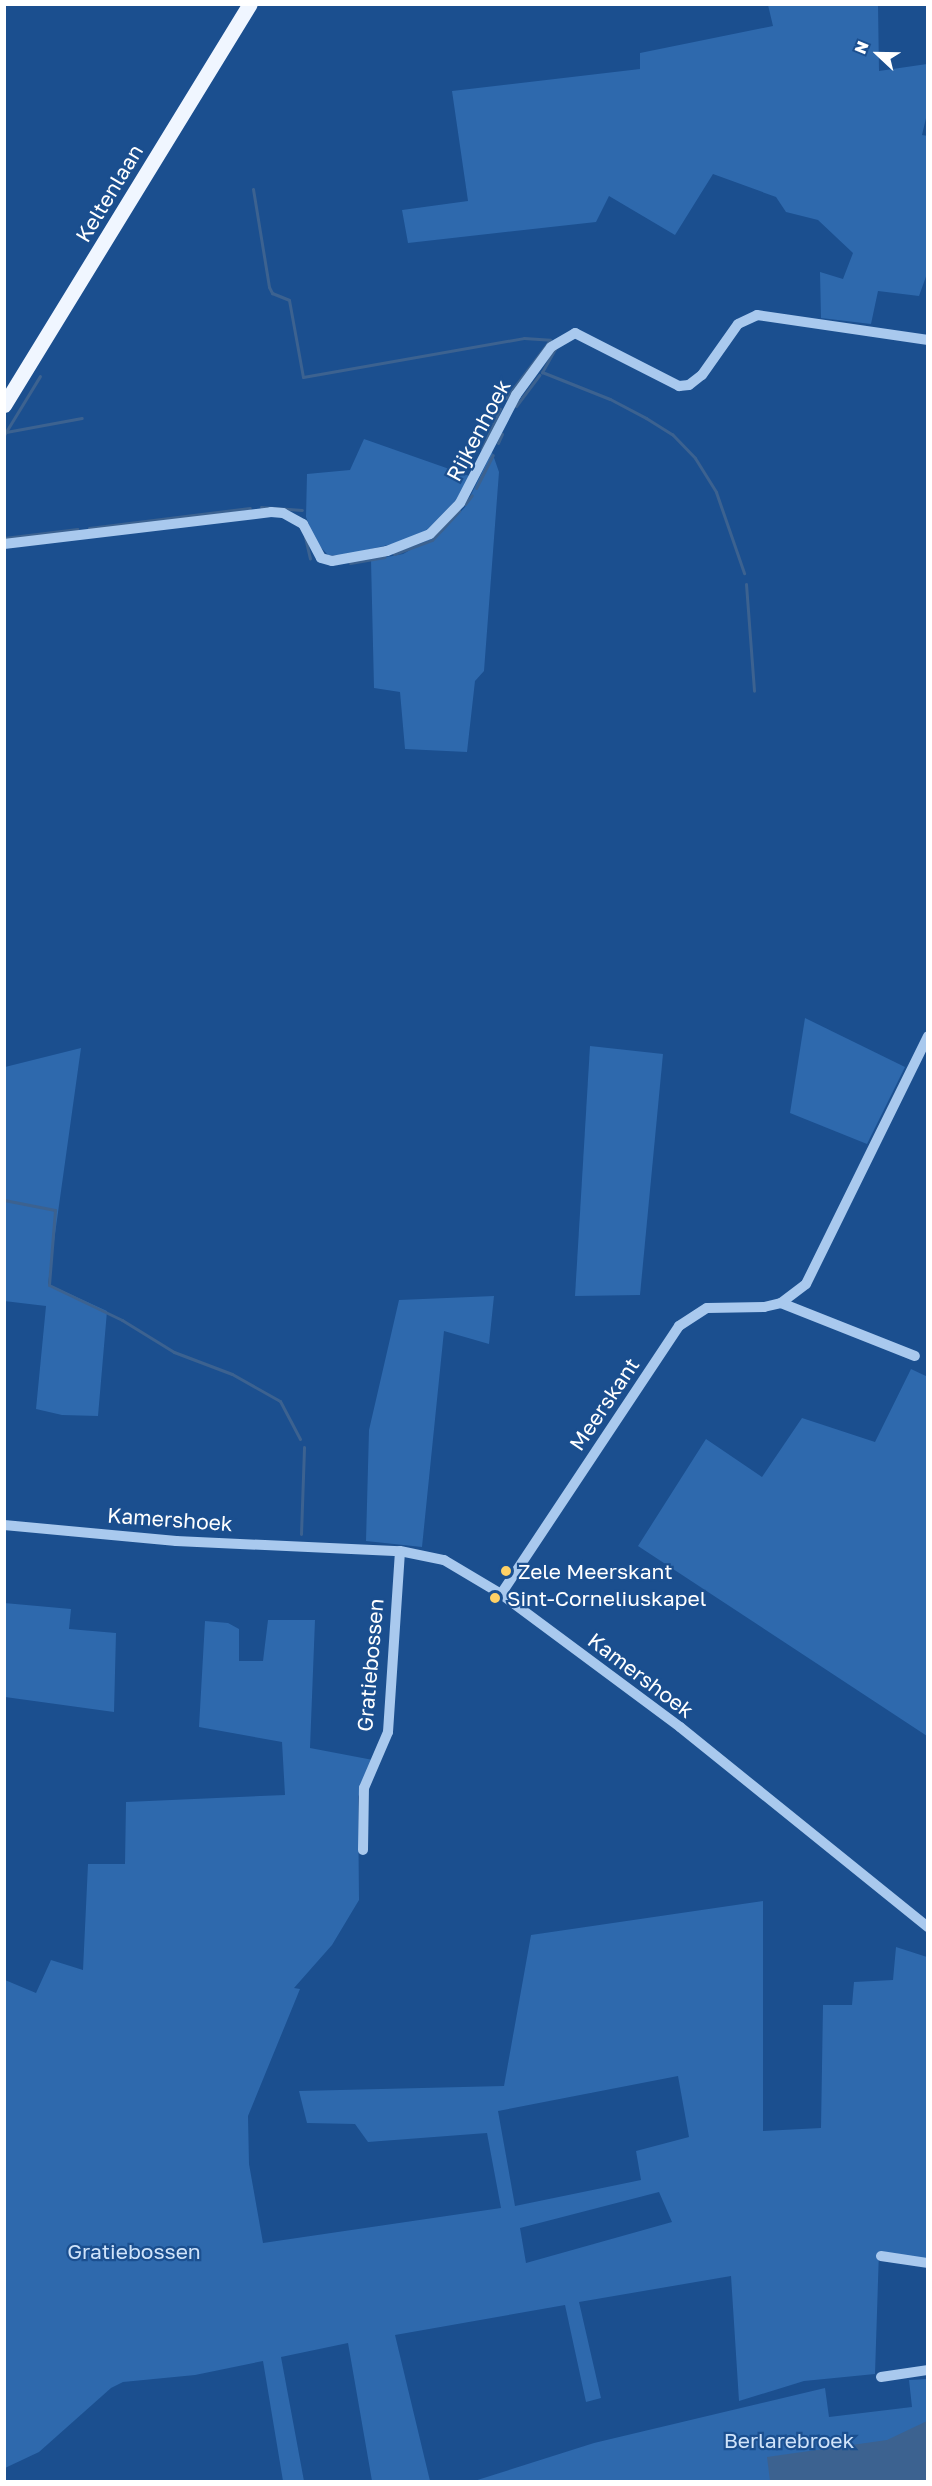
<!DOCTYPE html>
<style>
body{margin:0}
#map{position:relative;width:932px;height:2486px;overflow:hidden;background:#1b4f8f;font-family:"Golos Text",sans-serif}
div>[style]{position:absolute}
[style*='--x']{left:calc(var(--x)*1px);top:calc(var(--y)*1px);width:calc(var(--w)*1px);rotate:calc(var(--a)*1deg)}
.green>*{inset:0;background:#2e69ad}
.water>*{inset:0;background:#3c6290}
.stream>*{height:3px;margin:-1.5px;padding:0 1.5px;transform-origin:1.5px;border-radius:1.5px;background:#3c6290}
.minor>*{height:10px;margin:-5px;padding:0 5px;transform-origin:5px;border-radius:5px;background:#a9c9ee}
.major>*{height:15px;margin:-7.5px;padding:0 7.5px;transform-origin:7.5px;border-radius:7.5px;background:#f0f6ff}
.dots>*{width:16px;height:16px;translate:-50% -50%;box-sizing:border-box;border:3px solid #1b4f8f;border-radius:50%}
span{translate:-50% -50%;white-space:nowrap;text-align:center;line-height:1.15;-webkit-text-stroke:4.5px #1b4f8f;paint-order:stroke}
.street-label{font-size:21px;color:#fff}
.poi-label{font-size:21px;color:#fff}
.left{translate:0 -50%;text-align:left}
.park-label{font-size:21px;color:#cfe3fa}
.frame{position:absolute;inset:0;border:6px solid #fff;pointer-events:none}
.north{position:absolute;left:848px;top:24px;width:60px;height:60px;-webkit-text-stroke:4px #1b4f8f;paint-order:stroke;rotate:292deg;font-size:16px;font-weight:700;line-height:24px;text-align:center;color:#fff}
.north::after{content:'';display:block;margin:auto;width:21px;height:27px;background:#fff;clip-path:polygon(50% 0,100% 100%,50% 72%,0 100%)}
</style>
<div id="map">
<div class="green">
<i style="clip-path:polygon(768px 5px,878px 5px,879px 71px,927px 64px,927px 114px,922px 135px,928px 136px,928px 271px,919px 296px,878px 291px,871px 324px,821px 318px,820px 272px,843px 279px,853px 253px,818px 220px,786px 212px,776px 197px,713px 174px,675px 235px,609px 196px,596px 222px,408px 243px,402px 210px,468px 201px,452px 91px,640px 69px,640px 53px,773px 26px)"></i>
<i style="clip-path:polygon(364px 439px,472px 477px,462px 494px,427px 530px,405px 541px,345px 555px,328px 555px,315px 541px,306px 517px,307px 474px,350px 470px)"></i>
<i style="clip-path:polygon(492px 452px,499px 472px,484px 671px,475px 681px,467px 752px,405px 749px,400px 692px,374px 688px,371px 560px,403px 554px,442px 532px,465px 507px)"></i>
<i style="clip-path:polygon(805px 1018px,905px 1067px,867px 1144px,790px 1113px)"></i>
<i style="clip-path:polygon(590px 1046px,663px 1054px,640px 1295px,575px 1296px)"></i>
<i style="clip-path:polygon(81px 1048px,48px 1284px,107px 1311px,98px 1416px,62px 1415px,36px 1409px,46px 1306px,4px 1301px,5px 1067px)"></i>
<i style="clip-path:polygon(494px 1296px,489px 1344px,444px 1331px,422px 1547px,366px 1541px,369px 1430px,399px 1300px)"></i>
<i style="clip-path:polygon(911px 1369px,928px 1377px,927px 1736px,638px 1546px,706px 1439px,762px 1477px,802px 1418px,875px 1442px)"></i>
<i style="clip-path:polygon(4px 1603px,71px 1609px,69px 1629px,116px 1633px,114px 1712px,5px 1697px)"></i>
<i style="clip-path:polygon(evenodd,268px 1620px,315px 1620px,310px 1748px,373px 1760px,358px 1797px,359px 1900px,332px 1945px,294px 1988px,300px 1989px,248px 2116px,249px 2164px,263px 2243px,501px 2208px,487px 2133px,368px 2142px,355px 2124px,307px 2123px,299px 2091px,504px 2086px,531px 1935px,763px 1901px,763px 2131px,821px 2128px,823px 2005px,852px 2005px,854px 1982px,893px 1980px,896px 1947px,927px 1957px,927px 2259px,879px 2251px,875px 2374px,804px 2381px,739px 2401px,731px 2276px,579px 2302px,601px 2398px,586px 2402px,565px 2305px,395px 2335px,430px 2481px,372px 2481px,348px 2343px,281px 2357px,304px 2481px,283px 2481px,263px 2361px,195px 2375px,123px 2382px,111px 2388px,39px 2452px,5px 2468px,5px 1980px,36px 1993px,51px 1960px,83px 1970px,88px 1864px,125px 1864px,126px 1802px,285px 1795px,282px 1742px,199px 1727px,205px 1621px,228px 1623px,239px 1629px,239px 1661px,263px 1661px,268px 1620px,678px 2076px,689px 2137px,636px 2151px,641px 2180px,515px 2206px,498px 2111px,678px 2076px,268px 1620px,659px 2192px,672px 2222px,526px 2263px,520px 2228px,659px 2192px)"></i>
<i style="clip-path:polygon(927px 2379px,927px 2481px,471px 2482px,594px 2443px,825px 2388px,829px 2417px,912px 2407px,909px 2380px)"></i>
</div>
<div class="water">
<i style="clip-path:polygon(927px 2421px,927px 2481px,770px 2481px,767px 2457px,887px 2440px)"></i>
</div>
<div class="stream">
<i style="--x:253;--y:189;--w:99;--a:80.7"></i>
<i style="--x:269;--y:287;--w:7;--a:63"></i>
<i style="--x:272;--y:293;--w:18;--a:22"></i>
<i style="--x:289;--y:300;--w:78;--a:79.7"></i>
<i style="--x:303;--y:377;--w:224;--a:-10"></i>
<i style="--x:524;--y:338;--w:26;--a:4"></i>
<i style="--x:556;--y:347;--w:29;--a:119"></i>
<i style="--x:542;--y:372;--w:73;--a:21.7"></i>
<i style="--x:610;--y:399;--w:41;--a:27.8"></i>
<i style="--x:646;--y:418;--w:31;--a:32"></i>
<i style="--x:672;--y:434;--w:33;--a:46"></i>
<i style="--x:695;--y:458;--w:40;--a:58"></i>
<i style="--x:716;--y:492;--w:86;--a:70.9"></i>
<i style="--x:506;--y:398;--w:73;--a:-52.8"></i>
<i style="--x:516;--y:406;--w:39;--a:-53"></i>
<i style="--x:6;--y:432;--w:77;--a:-10.4"></i>
<i style="--x:4;--y:435;--w:69;--a:-58.6"></i>
<i style="--x:498;--y:443;--w:10;--a:-66"></i>
<i style="--x:482;--y:449;--w:44;--a:-65.8"></i>
<i style="--x:476;--y:488;--w:37;--a:-63"></i>
<i style="--x:465;--y:504;--w:11;--a:-52"></i>
<i style="--x:261;--y:507;--w:41;--a:4.2"></i>
<i style="--x:89;--y:528;--w:162;--a:-7.1"></i>
<i style="--x:305;--y:537;--w:22;--a:77"></i>
<i style="--x:4;--y:538;--w:74;--a:-7"></i>
<i style="--x:394;--y:554;--w:40;--a:-20.2"></i>
<i style="--x:432;--y:540;--w:40;--a:-47"></i>
<i style="--x:350;--y:563;--w:35;--a:-10"></i>
<i style="--x:746;--y:584;--w:107;--a:85.7"></i>
<i style="--x:4;--y:1200;--w:52;--a:11.1"></i>
<i style="--x:55;--y:1210;--w:75;--a:94.6"></i>
<i style="--x:49;--y:1285;--w:81;--a:25.6"></i>
<i style="--x:122;--y:1320;--w:61;--a:31.6"></i>
<i style="--x:174;--y:1352;--w:62;--a:20.8"></i>
<i style="--x:232;--y:1374;--w:55;--a:29.4"></i>
<i style="--x:280;--y:1401;--w:43;--a:62.2"></i>
<i style="--x:301;--y:1534;--w:87;--a:-88"></i>
</div>
<div class="minor">
<i style="--x:4;--y:544;--w:269;--a:-6.8"></i>
<i style="--x:271;--y:512;--w:12;--a:5"></i>
<i style="--x:283;--y:513;--w:23;--a:29"></i>
<i style="--x:303;--y:524;--w:38;--a:62"></i>
<i style="--x:321;--y:558;--w:11;--a:15"></i>
<i style="--x:332;--y:561;--w:56;--a:-10.3"></i>
<i style="--x:387;--y:551;--w:46;--a:-21.6"></i>
<i style="--x:430;--y:534;--w:43;--a:-45.9"></i>
<i style="--x:460;--y:503;--w:122;--a:-62.6"></i>
<i style="--x:516;--y:395;--w:59;--a:-53.9"></i>
<i style="--x:551;--y:347;--w:28;--a:-30"></i>
<i style="--x:575;--y:333;--w:117;--a:27"></i>
<i style="--x:679;--y:386;--w:10;--a:-6"></i>
<i style="--x:689;--y:385;--w:16;--a:-38"></i>
<i style="--x:702;--y:375;--w:62;--a:-54.8"></i>
<i style="--x:738;--y:324;--w:21;--a:-25"></i>
<i style="--x:757;--y:315;--w:173;--a:8.3"></i>
<i style="--x:781;--y:1303;--w:144;--a:21.6"></i>
<i style="--x:4;--y:1525;--w:173;--a:5.3"></i>
<i style="--x:176;--y:1541;--w:224;--a:2.6"></i>
<i style="--x:400;--y:1551;--w:45;--a:11.6"></i>
<i style="--x:444;--y:1560;--w:66;--a:30.8"></i>
<i style="--x:501;--y:1594;--w:223;--a:36.6"></i>
<i style="--x:680;--y:1727;--w:319;--a:38.9"></i>
<i style="--x:501;--y:1594;--w:322;--a:-56.4"></i>
<i style="--x:679;--y:1326;--w:33;--a:-33"></i>
<i style="--x:707;--y:1308;--w:57;--a:-1"></i>
<i style="--x:764;--y:1307;--w:17;--a:-13"></i>
<i style="--x:781;--y:1303;--w:31;--a:-37"></i>
<i style="--x:806;--y:1284;--w:276;--a:-63.8"></i>
<i style="--x:363;--y:1850;--w:62;--a:-89.1"></i>
<i style="--x:364;--y:1788;--w:61;--a:-66.8"></i>
<i style="--x:388;--y:1732;--w:181;--a:-86.2"></i>
<i style="--x:881;--y:2256;--w:48;--a:8.5"></i>
<i style="--x:881;--y:2377;--w:48;--a:-8.5"></i>
</div>
<div class="major">
<i style="--x:4;--y:405;--w:470;--a:-58.5"></i>
</div>
<div class="dots">
<i style="left:506px;top:1571px;background:#ffd166"></i>
<i style="left:495px;top:1598px;background:#ffd166"></i>
</div>
<div class="street-label">
<span style="left:109px;top:193px;rotate:-59deg">Keltenlaan</span>
<span style="left:478px;top:430px;rotate:-62deg">Rijkenhoek</span>
<span style="left:604px;top:1404px;rotate:-56deg">Meerskant</span>
<span style="left:170px;top:1519px;rotate:4deg">Kamershoek</span>
<span style="left:370px;top:1665px;rotate:-85deg">Gratiebossen</span>
<span style="left:641px;top:1675px;rotate:37deg">Kamershoek</span>
</div>
<div class="poi-label">
<span class="left" style="left:518px;top:1571px">Zele Meerskant</span>
<span class="left" style="left:507px;top:1598px">Sint-Corneliuskapel</span>
</div>
<div class="park-label">
<span style="left:134px;top:2251px">Gratiebossen</span>
<span style="left:789px;top:2440px">Berlarebroek</span>
</div>
<div class="frame"></div>
<div class="north">N</div>
</div>
